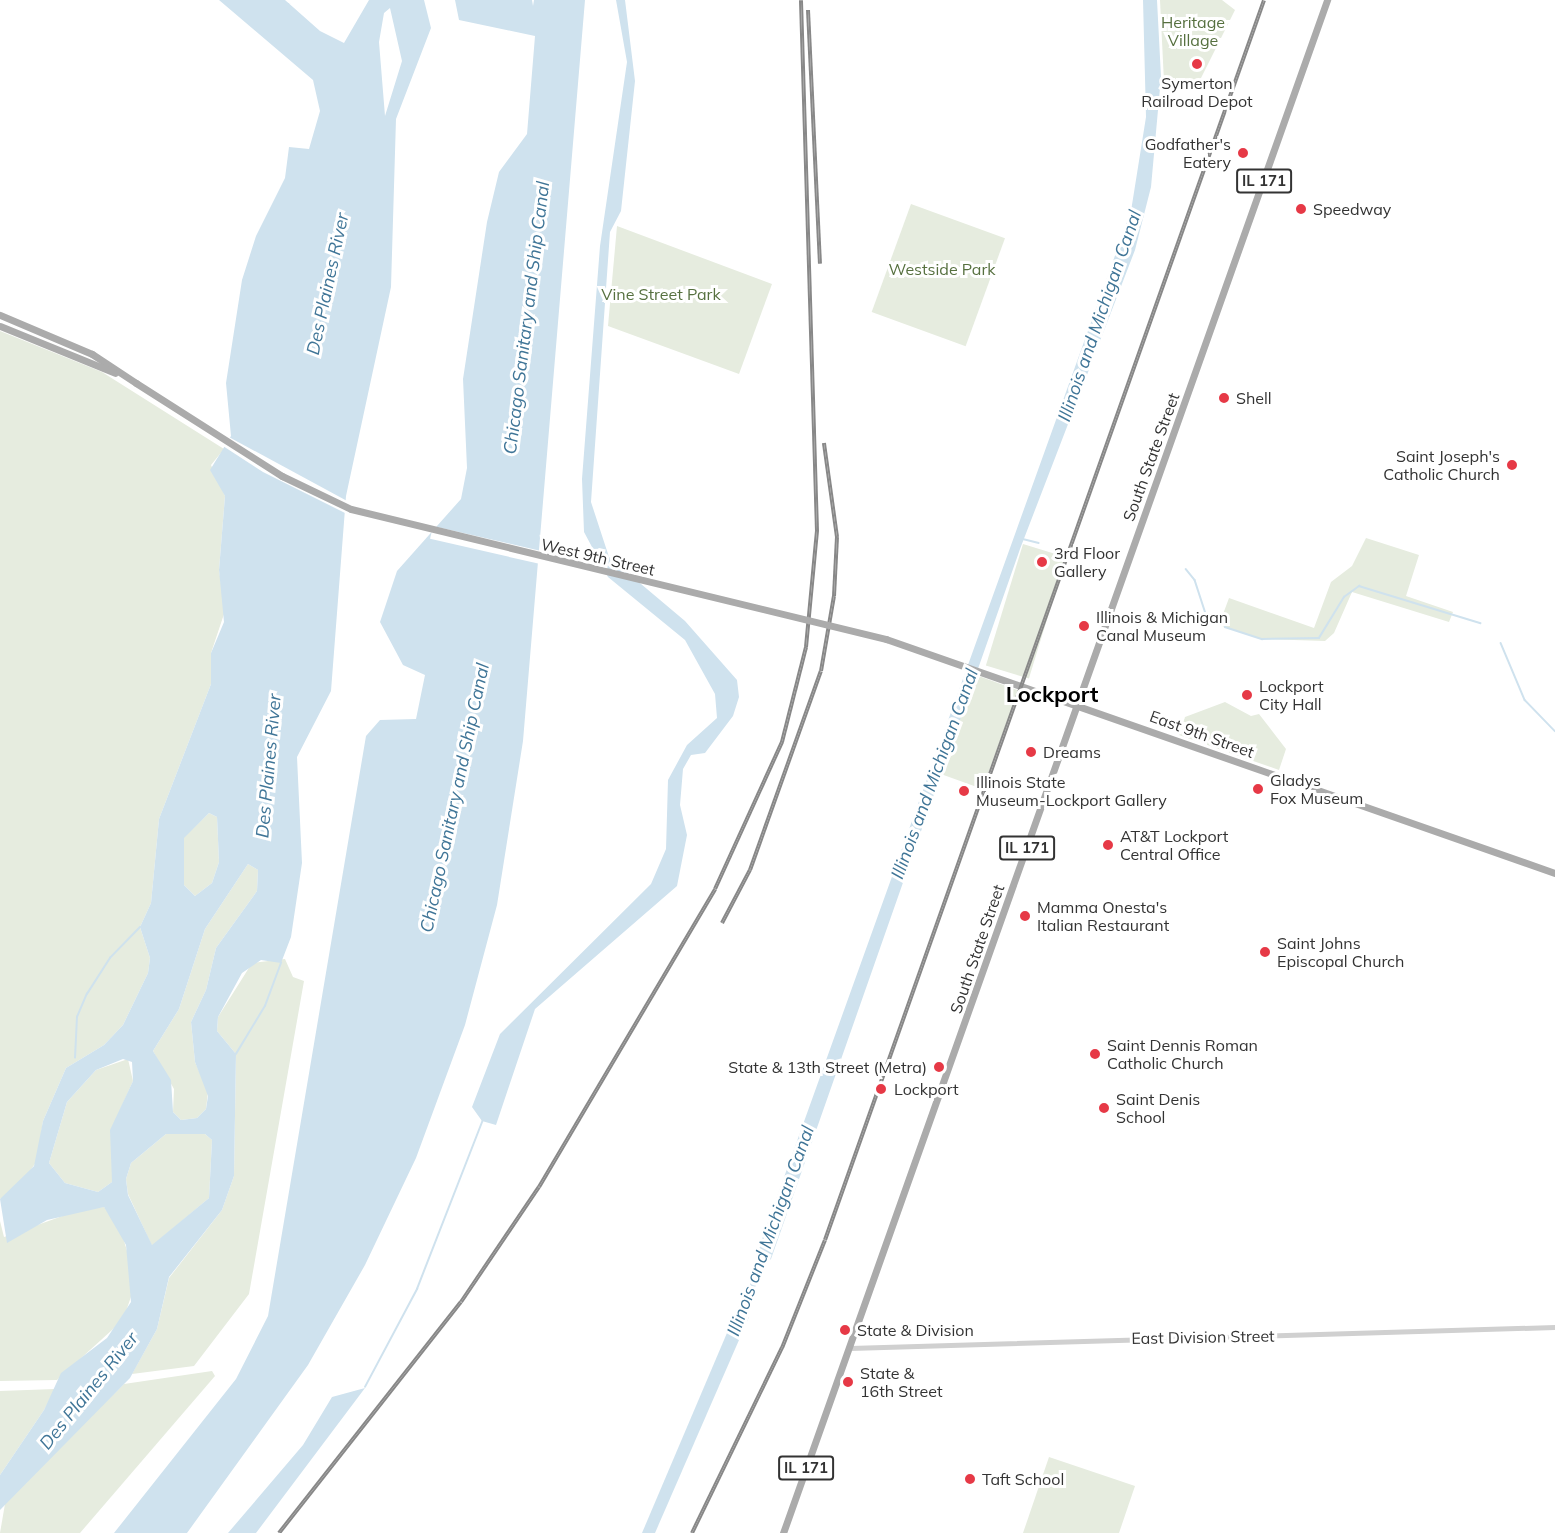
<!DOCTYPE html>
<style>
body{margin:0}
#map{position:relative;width:1555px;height:1533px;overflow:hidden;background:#fff;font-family:Mulish,sans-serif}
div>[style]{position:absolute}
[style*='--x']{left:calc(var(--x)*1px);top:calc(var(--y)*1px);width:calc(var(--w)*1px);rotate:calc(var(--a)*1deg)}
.green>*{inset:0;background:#e6ecdf;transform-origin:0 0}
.water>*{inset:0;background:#cfe2ee}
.pier>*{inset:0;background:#fff;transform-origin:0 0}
.stream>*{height:1.5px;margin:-0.75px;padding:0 0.75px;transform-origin:0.75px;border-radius:0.75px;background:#cfe2ee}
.canal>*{height:6px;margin:-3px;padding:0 3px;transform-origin:3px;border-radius:3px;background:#cfe2ee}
.minor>*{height:5px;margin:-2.5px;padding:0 2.5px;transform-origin:2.5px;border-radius:2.5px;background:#d0d0d0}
.major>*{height:7px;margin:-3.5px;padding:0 3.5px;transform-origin:3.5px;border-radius:3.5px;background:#ababab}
.rail>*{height:4px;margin-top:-2px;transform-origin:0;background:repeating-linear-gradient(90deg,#fff 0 4.5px,#888 0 9px);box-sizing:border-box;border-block:2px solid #888}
.major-bridge>*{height:7px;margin:-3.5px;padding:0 3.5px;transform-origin:3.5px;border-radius:3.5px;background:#ababab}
.dots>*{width:16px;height:16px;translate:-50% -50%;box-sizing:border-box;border:3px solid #fff;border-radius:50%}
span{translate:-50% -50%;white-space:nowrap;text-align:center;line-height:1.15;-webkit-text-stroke:6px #fff;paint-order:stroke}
.shield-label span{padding:2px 4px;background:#fff;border:2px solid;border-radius:4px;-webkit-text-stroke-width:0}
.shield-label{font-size:15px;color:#333;font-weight:700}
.park-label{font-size:16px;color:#56703f}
.poi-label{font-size:16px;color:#333}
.right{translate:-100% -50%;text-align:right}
.left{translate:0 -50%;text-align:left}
.street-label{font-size:16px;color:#333}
.water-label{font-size:18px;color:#3f7597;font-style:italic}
.district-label{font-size:22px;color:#000;font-weight:700}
</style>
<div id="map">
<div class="green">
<i style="clip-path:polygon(1160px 0,1222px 0,1235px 10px,1199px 82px,1164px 82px)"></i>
<i style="left:911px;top:204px;width:100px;height:115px;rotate:20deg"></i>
<i style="clip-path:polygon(617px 226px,772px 284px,739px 374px,608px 326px)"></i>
<i style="clip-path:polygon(0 331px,102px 372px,224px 449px,211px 465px,225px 496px,219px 570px,225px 611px,211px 653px,211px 684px,159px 819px,151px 903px,140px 927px,150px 958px,148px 973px,123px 1025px,104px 1045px,66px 1068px,43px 1121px,37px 1161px,17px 1189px,0 1199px)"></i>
<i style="clip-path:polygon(1366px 538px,1419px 555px,1406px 596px,1453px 612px,1449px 622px,1352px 592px,1334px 633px,1325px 641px,1262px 639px,1219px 625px,1229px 598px,1314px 628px,1331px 582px,1352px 566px)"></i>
<i style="left:1023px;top:544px;width:45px;height:127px;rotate:17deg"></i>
<i style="left:976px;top:675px;width:45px;height:105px;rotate:20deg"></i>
<i style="clip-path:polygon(1225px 702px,1251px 716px,1259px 714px,1286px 749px,1279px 770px,1179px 735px,1185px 717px)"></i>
<i style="clip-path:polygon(209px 813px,217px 817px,219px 862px,212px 883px,195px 896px,184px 885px,184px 837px)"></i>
<i style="clip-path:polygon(248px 864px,258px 870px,257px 891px,216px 948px,206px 990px,191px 1022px,195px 1062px,208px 1092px,206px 1109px,197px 1118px,181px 1120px,173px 1112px,174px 1089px,153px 1051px,179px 1009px,205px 929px)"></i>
<i style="clip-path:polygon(285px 959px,293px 977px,304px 981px,249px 1294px,194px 1366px,132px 1374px,157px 1329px,169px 1278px,222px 1210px,234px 1176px,236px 1054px,217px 1031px,218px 1017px,252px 963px)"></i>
<i style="clip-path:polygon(128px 1059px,133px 1081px,112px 1128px,112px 1182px,98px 1192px,65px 1183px,49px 1163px,67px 1102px,96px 1070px)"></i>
<i style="clip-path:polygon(166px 1134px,205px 1134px,212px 1140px,209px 1198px,152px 1246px,128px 1194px,126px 1179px,131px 1163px)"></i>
<i style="clip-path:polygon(104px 1207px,120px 1227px,132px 1268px,134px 1288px,123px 1320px,57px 1380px,0 1381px,0 1221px,4px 1237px,82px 1209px)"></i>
<i style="clip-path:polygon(212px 1371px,215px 1376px,80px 1533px,0 1533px,6px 1498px,124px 1384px)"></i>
<i style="clip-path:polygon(55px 1389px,44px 1410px,0 1475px,0 1391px)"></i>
<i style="clip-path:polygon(1049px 1457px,1135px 1486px,1119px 1533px,1023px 1533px)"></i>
</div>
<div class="water">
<i style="clip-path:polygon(evenodd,219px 0,285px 0,320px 31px,344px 43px,369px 0,424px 0,431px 28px,396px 119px,391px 287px,346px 496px,331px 691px,297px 757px,302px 863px,291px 937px,281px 963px,261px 960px,242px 973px,218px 1017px,217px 1031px,236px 1054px,234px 1176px,222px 1210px,169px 1277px,157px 1329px,130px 1378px,0 1510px,0 1475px,44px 1410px,61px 1373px,107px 1338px,131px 1302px,126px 1245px,104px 1207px,47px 1220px,7px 1243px,0 1199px,34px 1166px,43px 1121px,66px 1068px,104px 1045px,123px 1025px,148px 973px,150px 958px,140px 927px,151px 903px,159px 819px,211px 684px,211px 653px,224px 622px,219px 570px,225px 496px,210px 470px,231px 436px,226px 383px,242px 280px,256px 236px,285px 178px,289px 147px,309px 149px,320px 111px,313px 80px,219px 0,390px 8px,402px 61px,385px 116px,379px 42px,384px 13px,390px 8px,219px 0,209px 813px,217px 817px,219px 862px,212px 883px,195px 896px,184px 885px,184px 838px,209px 813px,219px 0,248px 864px,258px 870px,257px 891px,216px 948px,206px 990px,191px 1022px,195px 1062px,208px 1096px,206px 1109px,197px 1118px,181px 1120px,173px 1112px,171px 1080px,153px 1051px,179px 1009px,205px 929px,248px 864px,219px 0,123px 1059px,132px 1062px,133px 1081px,110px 1130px,112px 1182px,98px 1192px,65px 1183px,49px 1163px,67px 1102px,96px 1070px,123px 1059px,219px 0,166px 1134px,205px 1134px,212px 1140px,209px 1198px,152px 1245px,128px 1195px,126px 1179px,131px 1163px,166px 1134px)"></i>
<i style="clip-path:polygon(455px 0,532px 0,533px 6px,534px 0,585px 0,523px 741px,497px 905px,465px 1025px,416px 1158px,365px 1265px,308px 1365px,187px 1533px,114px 1533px,236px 1379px,268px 1316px,366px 736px,380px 720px,416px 719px,425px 675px,403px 665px,380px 622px,397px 571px,461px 499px,467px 468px,463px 379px,487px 222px,499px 172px,527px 134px,535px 36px,459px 20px)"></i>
<i style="clip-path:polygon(616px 0,625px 0,635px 81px,621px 211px,610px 232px,591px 502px,609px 557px,685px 621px,737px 680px,739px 697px,733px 716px,705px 753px,691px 755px,683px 769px,680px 805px,687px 835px,677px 886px,535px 1009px,496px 1125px,482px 1121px,472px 1107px,500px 1034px,651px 884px,666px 849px,668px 780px,687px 745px,717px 718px,715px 694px,685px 640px,608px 577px,584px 532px,582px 479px,600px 246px,627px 62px)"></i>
<i style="clip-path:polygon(1143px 0,1157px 0,1161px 77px,1151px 187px,1135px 250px,1020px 549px,771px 1259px,759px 1268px,756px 1260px,764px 1233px,1131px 211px,1146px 117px)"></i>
<i style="clip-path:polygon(746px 1304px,749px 1317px,655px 1533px,642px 1533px,738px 1307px)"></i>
<i style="clip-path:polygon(365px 1388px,256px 1533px,228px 1533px,303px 1445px,332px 1397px)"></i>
</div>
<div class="pier">
<i style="clip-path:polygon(227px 436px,349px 502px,347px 514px,263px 472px,223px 446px)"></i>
<i style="left:433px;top:526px;width:112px;height:13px;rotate:13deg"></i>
</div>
<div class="stream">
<i style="--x:1023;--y:539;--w:16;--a:14"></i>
<i style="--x:1186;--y:569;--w:14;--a:51"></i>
<i style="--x:1195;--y:580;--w:36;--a:72"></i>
<i style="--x:1225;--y:627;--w:39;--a:18"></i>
<i style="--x:1262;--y:639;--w:57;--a:-1"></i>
<i style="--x:1319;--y:638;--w:48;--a:-58.6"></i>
<i style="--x:1344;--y:597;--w:19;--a:-36"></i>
<i style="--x:1359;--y:586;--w:127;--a:17"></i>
<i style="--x:1501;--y:643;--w:62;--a:67.2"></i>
<i style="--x:1525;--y:700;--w:43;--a:45.9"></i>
<i style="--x:236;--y:1054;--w:56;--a:-58.9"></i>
<i style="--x:265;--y:1006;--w:46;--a:-69.6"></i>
<i style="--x:75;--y:1058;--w:41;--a:-87.2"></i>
<i style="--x:77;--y:1017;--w:25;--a:-67"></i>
<i style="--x:87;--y:994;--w:43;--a:-57.4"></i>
<i style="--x:110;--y:958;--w:43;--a:-45.9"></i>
<i style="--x:365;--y:1387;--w:111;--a:-62"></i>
<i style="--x:417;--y:1289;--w:181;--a:-68.7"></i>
</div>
<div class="canal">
<i style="--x:744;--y:1309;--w:50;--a:-70.1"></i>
</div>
<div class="minor">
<i style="--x:850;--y:1348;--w:705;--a:-1.71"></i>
</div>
<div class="major">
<i style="--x:0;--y:315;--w:100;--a:23"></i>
<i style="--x:92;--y:354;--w:53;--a:33.4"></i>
<i style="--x:0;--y:326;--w:124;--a:22.2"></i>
<i style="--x:886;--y:639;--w:709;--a:19.28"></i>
<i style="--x:783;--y:1533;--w:1627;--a:-70.46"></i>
</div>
<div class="rail">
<i style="--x:808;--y:10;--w:254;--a:87.3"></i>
<i style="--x:722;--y:923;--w:60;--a:-62.2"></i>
<i style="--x:750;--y:870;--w:211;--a:-70.4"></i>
<i style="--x:821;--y:671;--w:76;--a:-80.2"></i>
<i style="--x:834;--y:596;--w:59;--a:-87.1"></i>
<i style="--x:837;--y:537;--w:95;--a:-97.9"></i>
<i style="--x:279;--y:1533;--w:294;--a:-51.8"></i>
<i style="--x:461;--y:1302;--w:139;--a:-55.9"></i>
<i style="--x:539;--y:1187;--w:346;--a:-59.4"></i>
<i style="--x:715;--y:889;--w:162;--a:-65.5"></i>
<i style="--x:782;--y:742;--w:98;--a:-75.8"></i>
<i style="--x:806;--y:647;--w:117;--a:-84.6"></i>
<i style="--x:817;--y:531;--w:531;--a:-91.73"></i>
<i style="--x:692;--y:1533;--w:206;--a:-64.1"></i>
<i style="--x:782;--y:1348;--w:116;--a:-68.3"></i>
<i style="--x:825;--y:1240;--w:1315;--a:-70.5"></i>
</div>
<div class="major-bridge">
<i style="--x:136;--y:383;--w:173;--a:32.5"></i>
<i style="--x:282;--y:476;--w:76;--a:25.6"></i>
<i style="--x:351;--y:509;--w:551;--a:13.66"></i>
</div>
<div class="dots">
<i style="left:1197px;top:64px;background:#e63946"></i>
<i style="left:1243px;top:153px;background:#e63946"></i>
<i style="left:1301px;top:209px;background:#e63946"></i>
<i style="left:1224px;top:398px;background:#e63946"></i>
<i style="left:1512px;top:465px;background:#e63946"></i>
<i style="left:1042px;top:562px;background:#e63946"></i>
<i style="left:1084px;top:626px;background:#e63946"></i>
<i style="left:1247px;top:695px;background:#e63946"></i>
<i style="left:1031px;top:752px;background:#e63946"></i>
<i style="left:1258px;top:789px;background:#e63946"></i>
<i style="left:964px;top:791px;background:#e63946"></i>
<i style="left:1108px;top:845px;background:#e63946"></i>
<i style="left:1025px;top:916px;background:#e63946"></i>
<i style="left:1265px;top:952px;background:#e63946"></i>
<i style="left:1095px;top:1054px;background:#e63946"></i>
<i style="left:939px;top:1067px;background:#e63946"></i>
<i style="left:881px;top:1089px;background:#e63946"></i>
<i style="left:1104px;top:1108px;background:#e63946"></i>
<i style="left:845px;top:1330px;background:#e63946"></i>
<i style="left:848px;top:1382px;background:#e63946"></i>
<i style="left:970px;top:1479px;background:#e63946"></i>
</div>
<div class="shield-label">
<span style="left:1264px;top:181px">IL 171</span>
<span style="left:1027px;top:848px">IL 171</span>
<span style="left:806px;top:1468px">IL 171</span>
</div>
<div class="park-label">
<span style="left:1193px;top:31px">Heritage<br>Village</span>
<span style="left:942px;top:269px">Westside Park</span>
<span style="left:661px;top:294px">Vine Street Park</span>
</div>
<div class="poi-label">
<span style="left:1197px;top:92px">Symerton<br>Railroad Depot</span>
<span class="right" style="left:1231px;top:153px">Godfather's<br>Eatery</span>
<span class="left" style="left:1313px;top:209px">Speedway</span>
<span class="left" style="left:1236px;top:398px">Shell</span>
<span class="right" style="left:1500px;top:465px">Saint Joseph's<br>Catholic Church</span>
<span class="left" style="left:1054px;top:562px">3rd Floor<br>Gallery</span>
<span class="left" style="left:1096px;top:626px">Illinois &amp; Michigan<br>Canal Museum</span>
<span class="left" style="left:1259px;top:695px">Lockport<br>City Hall</span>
<span class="left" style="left:1043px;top:752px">Dreams</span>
<span class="left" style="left:1270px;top:789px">Gladys<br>Fox Museum</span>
<span class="left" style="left:976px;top:791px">Illinois State<br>Museum-Lockport Gallery</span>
<span class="left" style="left:1120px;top:845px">AT&amp;T Lockport<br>Central Office</span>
<span class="left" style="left:1037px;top:916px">Mamma Onesta's<br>Italian Restaurant</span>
<span class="left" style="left:1277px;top:952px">Saint Johns<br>Episcopal Church</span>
<span class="left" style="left:1107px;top:1054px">Saint Dennis Roman<br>Catholic Church</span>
<span class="right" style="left:927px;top:1067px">State &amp; 13th Street (Metra)</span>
<span class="left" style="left:894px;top:1089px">Lockport</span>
<span class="left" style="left:1116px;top:1108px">Saint Denis<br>School</span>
<span class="left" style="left:857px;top:1330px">State &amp; Division</span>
<span class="left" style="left:860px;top:1382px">State &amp;<br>16th Street</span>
<span class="left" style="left:982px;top:1479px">Taft School</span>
</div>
<div class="street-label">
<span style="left:1151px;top:457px;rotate:-70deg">South State Street</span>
<span style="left:598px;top:557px;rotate:13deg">West 9th Street</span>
<span style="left:1202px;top:734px;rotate:20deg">East 9th Street</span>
<span style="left:977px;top:949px;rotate:-71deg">South State Street</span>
<span style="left:1203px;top:1337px;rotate:-1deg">East Division Street</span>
</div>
<div class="water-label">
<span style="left:328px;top:284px;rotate:-78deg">Des Plaines River</span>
<span style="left:1100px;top:316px;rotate:-71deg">Illinois and Michigan Canal</span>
<span style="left:527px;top:318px;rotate:-83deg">Chicago Sanitary and Ship Canal</span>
<span style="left:269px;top:766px;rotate:-85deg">Des Plaines River</span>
<span style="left:935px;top:774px;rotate:-70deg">Illinois and Michigan Canal</span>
<span style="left:455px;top:798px;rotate:-78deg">Chicago Sanitary and Ship Canal</span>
<span style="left:771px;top:1231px;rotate:-70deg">Illinois and Michigan Canal</span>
<span style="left:89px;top:1391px;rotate:-51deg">Des Plaines River</span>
</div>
<div class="district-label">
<span style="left:1052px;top:695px">Lockport</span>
</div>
</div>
